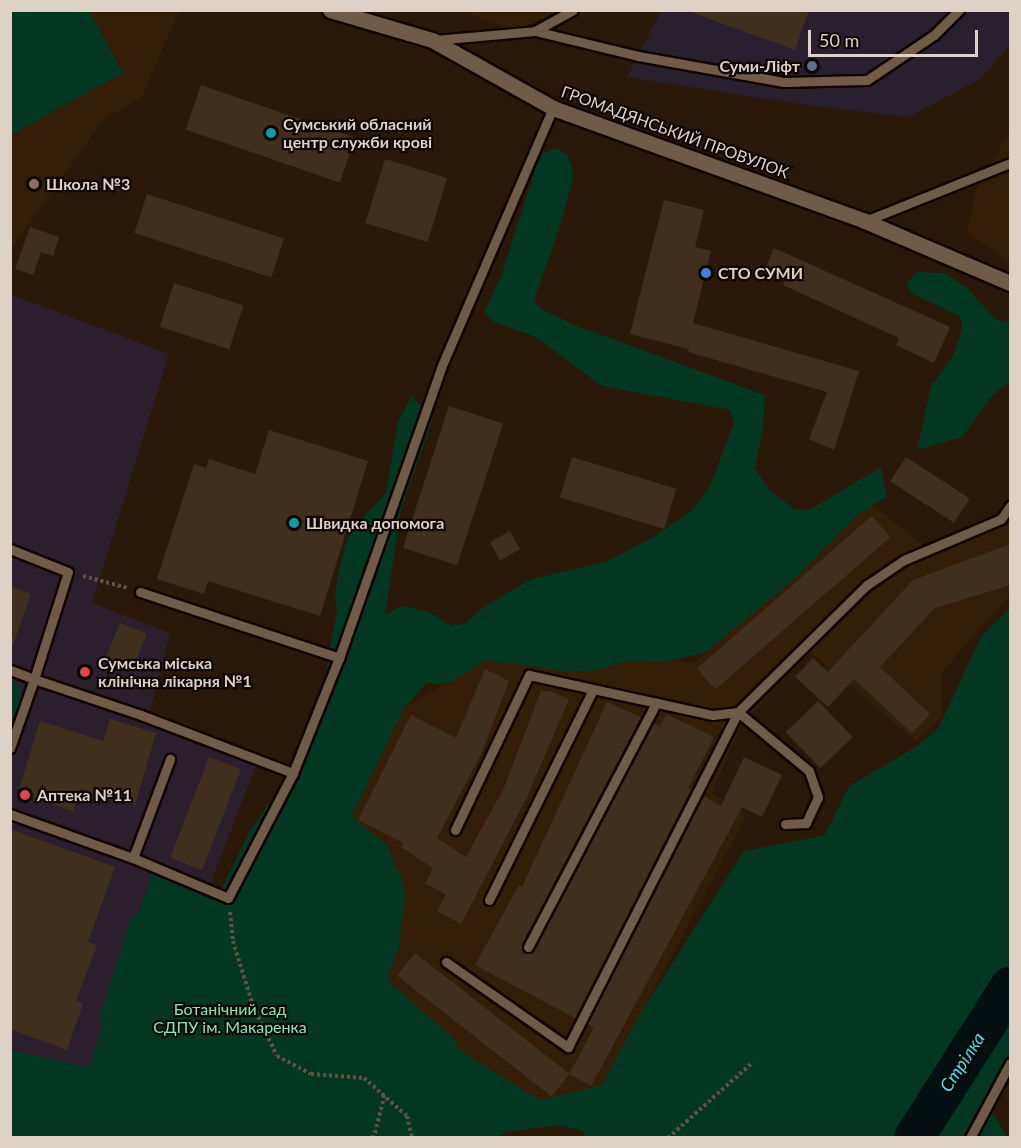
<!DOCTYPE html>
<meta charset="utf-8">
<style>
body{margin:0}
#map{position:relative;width:1021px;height:1148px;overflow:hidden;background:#2a1908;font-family:Lato,sans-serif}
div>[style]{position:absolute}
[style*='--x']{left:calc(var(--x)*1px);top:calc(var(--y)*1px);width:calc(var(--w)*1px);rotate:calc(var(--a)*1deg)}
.commercial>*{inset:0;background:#29202f}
.built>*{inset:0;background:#341e07}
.medical>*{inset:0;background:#2b1f2d}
.green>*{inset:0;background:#043721}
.river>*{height:40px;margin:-20px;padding:0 20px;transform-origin:20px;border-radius:20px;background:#030f11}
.building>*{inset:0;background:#412f1e;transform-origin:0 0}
.path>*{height:4px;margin-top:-2px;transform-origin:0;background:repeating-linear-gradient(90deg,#615142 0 3px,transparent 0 6px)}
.roads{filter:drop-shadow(2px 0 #120400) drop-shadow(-2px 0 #120400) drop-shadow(0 2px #120400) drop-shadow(0 -2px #120400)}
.service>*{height:9px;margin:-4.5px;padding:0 4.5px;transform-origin:4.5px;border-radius:4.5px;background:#705b49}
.minor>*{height:15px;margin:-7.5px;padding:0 7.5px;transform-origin:7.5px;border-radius:7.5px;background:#705b49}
.dots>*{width:16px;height:16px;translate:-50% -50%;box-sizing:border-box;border:3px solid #0d0602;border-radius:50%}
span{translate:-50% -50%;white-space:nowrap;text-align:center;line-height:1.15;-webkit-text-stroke:4.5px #0d0602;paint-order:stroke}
.poi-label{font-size:16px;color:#ded2c7;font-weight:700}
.right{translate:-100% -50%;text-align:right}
.left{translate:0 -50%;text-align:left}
.street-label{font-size:16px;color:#ded2c7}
.park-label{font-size:16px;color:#81e9b1}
.water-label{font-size:18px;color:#46dff1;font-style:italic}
.frame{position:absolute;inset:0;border:12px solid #ded2c7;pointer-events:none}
.scale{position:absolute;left:808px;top:30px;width:170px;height:27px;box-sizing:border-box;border:3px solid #ded2c7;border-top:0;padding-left:8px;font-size:18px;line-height:21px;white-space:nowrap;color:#ded2c7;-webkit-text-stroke:4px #0d0602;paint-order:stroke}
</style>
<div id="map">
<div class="commercial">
<i style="clip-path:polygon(661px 11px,1010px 11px,1010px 45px,980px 79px,909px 117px,806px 105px,627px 77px)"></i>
</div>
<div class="built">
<i style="clip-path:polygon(11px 11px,179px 11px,142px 97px,103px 120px,11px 249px)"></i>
<i style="clip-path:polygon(462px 11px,558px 11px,517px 31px)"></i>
<i style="clip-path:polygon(1010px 131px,1010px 263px,967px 232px,976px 188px)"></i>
<i style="clip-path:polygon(869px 502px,929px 550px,988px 527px,1010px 504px,1010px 595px,941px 673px,942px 717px,916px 741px,809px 651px,741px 726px,712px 793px,747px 814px,602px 1087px,541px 1101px,451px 1048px,383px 988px,347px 813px,403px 709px,483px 660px,569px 647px,694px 663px)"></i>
</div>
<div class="medical">
<i style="clip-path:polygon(10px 294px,169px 354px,92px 603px,170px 633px,150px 711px,258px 761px,205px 897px,152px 872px,89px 1067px,11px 1050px)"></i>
</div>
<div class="green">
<i style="clip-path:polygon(11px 10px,89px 11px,123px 73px,11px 135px)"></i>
<i style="clip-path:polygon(556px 148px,567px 154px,572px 165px,573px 179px,559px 229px,534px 301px,543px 310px,580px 327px,765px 395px,763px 428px,755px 468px,770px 491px,793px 508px,806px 511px,818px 505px,881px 467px,887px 497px,857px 515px,790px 583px,704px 653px,666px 661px,624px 662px,598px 670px,571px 672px,486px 660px,453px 681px,440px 684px,426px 683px,403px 710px,352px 816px,387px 845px,403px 882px,405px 894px,399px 948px,389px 973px,390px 983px,456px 1040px,456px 1046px,464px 1053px,540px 1100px,602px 1085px,640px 1014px,744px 851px,825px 835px,849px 786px,916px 747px,938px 729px,981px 637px,1010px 608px,1010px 1055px,992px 1096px,991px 1110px,1007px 1137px,585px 1138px,584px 1132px,560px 1125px,507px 1132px,494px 1138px,11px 1138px,11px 1050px,89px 1067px,102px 1027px,100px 1015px,131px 918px,140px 911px,152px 872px,205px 897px,217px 898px,250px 831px,274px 796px,301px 773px,306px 762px,322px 695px,337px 610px,335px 596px,339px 569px,347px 542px,352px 529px,386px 493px,398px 421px,412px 396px,433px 419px,401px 510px,385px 615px,403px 606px,429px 612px,452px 626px,466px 623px,485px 606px,532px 579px,607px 561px,650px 539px,691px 511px,709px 488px,734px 423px,730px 410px,602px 386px,534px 336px,493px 322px,484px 312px,501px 276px,537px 164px,544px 153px)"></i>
<i style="clip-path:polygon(917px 272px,945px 273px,968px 289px,995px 319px,1010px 323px,1010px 383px,995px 392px,962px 437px,917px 450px,931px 387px,953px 355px,962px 330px,961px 317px,911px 293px,907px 282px)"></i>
<i style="clip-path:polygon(11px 681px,20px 686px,23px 704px,11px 740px)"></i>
</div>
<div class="river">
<i style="--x:914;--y:1138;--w:179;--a:-57.6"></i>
</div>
<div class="building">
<i style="clip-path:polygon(693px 10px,809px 10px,795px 50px,693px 13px)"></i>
<i style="left:201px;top:85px;width:163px;height:47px;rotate:19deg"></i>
<i style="left:385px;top:159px;width:65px;height:67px;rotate:17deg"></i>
<i style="left:147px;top:194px;width:144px;height:41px;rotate:18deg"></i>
<i style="clip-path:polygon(664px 200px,704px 210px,695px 247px,711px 251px,693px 323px,859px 371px,834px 450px,809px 439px,827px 392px,688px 352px,689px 349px,630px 334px)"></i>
<i style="clip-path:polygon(30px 227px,59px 237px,53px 256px,41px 252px,33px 275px,15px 269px)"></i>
<i style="clip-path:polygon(774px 248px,950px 327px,934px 363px,896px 345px,899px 338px,783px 285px,787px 276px,766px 267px)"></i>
<i style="left:174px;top:283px;width:73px;height:46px;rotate:18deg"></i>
<i style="left:449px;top:406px;width:57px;height:149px;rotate:18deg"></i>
<i style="clip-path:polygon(269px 430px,368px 461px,320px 616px,208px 581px,204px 594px,157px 579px,194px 464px,206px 468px,209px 459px,255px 474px)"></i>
<i style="left:572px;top:457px;width:109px;height:42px;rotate:17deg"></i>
<i style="left:906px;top:457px;width:76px;height:29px;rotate:33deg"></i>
<i style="left:872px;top:516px;width:28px;height:232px;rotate:49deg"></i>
<i style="left:510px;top:531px;width:21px;height:23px;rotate:61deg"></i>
<i style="clip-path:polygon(1011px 544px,1011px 585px,935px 608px,880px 667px,930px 714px,912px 733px,854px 679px,828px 707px,795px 677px,813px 658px,828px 672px,913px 580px)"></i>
<i style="clip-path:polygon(10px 586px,31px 594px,13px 645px,10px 645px)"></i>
<i style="left:120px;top:623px;width:29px;height:39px;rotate:22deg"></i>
<i style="clip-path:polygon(485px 669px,509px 681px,481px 754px,437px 838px,466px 857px,504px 788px,541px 691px,549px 691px,569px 699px,527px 797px,461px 924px,437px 911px,446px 894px,425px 884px,433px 868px,401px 847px,403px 843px,358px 820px,411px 715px,456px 738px)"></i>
<i style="left:818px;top:701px;width:50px;height:45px;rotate:46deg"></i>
<i style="clip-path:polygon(607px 702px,641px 717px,522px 944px,522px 950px,525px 953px,534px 950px,653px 723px,660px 726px,666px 714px,714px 737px,688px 788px,691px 790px,575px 1018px,475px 965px,519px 885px,522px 887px)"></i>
<i style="clip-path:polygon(110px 719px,156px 733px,135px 805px,80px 789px,73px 811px,18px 793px,40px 721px,103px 741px)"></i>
<i style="left:209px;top:757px;width:34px;height:108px;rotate:21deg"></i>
<i style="clip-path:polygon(744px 757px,782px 775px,762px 817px,742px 807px,591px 1086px,569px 1074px,594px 1028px,587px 1024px,703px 796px,721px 806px)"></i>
<i style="clip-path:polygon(10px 829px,115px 867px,88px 942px,97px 945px,76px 1001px,83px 1004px,67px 1050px,10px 1029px)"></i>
<i style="left:415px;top:953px;width:196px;height:29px;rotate:38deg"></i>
</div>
<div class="path">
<i style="--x:83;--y:576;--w:47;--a:14.9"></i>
<i style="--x:230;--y:912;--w:29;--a:84"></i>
<i style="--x:233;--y:941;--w:68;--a:72.9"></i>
<i style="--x:253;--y:1006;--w:55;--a:64.4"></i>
<i style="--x:277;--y:1056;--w:38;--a:28"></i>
<i style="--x:311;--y:1074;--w:53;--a:4.3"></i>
<i style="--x:364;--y:1078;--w:57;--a:41.5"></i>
<i style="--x:407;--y:1116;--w:23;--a:77"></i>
<i style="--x:372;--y:1138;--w:6;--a:-59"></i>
<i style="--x:375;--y:1133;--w:38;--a:-76"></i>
<i style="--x:668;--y:1138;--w:114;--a:-41.8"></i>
</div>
<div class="roads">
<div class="service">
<i style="--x:535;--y:31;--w:106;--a:13.6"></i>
<i style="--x:638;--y:56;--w:148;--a:10.1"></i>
<i style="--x:784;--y:82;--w:83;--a:-1.4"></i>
<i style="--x:867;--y:80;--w:81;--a:-33.9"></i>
<i style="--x:934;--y:35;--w:35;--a:-45"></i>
<i style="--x:435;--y:40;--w:100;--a:-5.1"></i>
<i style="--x:535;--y:31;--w:43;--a:-28.9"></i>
<i style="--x:865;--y:221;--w:156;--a:-21.8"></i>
<i style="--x:10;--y:549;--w:62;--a:21.6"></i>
<i style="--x:68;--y:572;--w:112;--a:107.6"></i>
<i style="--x:34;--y:679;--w:26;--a:-159"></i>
<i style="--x:140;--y:592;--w:210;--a:18.3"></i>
<i style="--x:10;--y:748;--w:73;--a:-70.8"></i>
<i style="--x:34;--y:679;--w:113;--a:18.6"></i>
<i style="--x:141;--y:715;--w:163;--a:20.9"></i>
<i style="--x:10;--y:814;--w:131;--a:19.7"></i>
<i style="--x:133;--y:858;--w:106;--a:-69.5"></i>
<i style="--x:455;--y:830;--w:172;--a:-64.5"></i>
<i style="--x:529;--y:675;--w:188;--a:12.3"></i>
<i style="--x:713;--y:715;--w:25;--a:-7"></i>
<i style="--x:738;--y:712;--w:181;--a:-44.6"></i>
<i style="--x:867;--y:585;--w:45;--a:-34"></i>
<i style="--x:904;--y:560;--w:105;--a:-22.9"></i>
<i style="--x:1001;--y:519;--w:16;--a:-55"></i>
<i style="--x:133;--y:858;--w:103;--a:22.8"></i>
<i style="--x:228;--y:898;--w:141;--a:-62.5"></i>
<i style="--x:293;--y:773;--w:124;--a:-68.2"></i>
<i style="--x:339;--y:658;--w:313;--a:-70.6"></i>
<i style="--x:443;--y:363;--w:278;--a:-66.7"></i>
<i style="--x:489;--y:900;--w:234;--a:-63.7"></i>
<i style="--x:528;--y:947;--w:276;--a:-62.3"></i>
<i style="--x:446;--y:962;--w:149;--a:34.9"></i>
<i style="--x:568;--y:1047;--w:376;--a:-63.1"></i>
<i style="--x:738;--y:712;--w:92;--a:39.7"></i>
<i style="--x:809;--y:771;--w:28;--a:71"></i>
<i style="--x:818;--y:797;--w:29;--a:115"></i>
<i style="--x:806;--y:823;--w:21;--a:177"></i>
<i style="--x:970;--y:1138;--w:85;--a:-61.9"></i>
</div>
<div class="minor">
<i style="--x:330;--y:10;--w:106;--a:16.4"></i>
<i style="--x:432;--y:40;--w:139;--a:29.3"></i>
<i style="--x:553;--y:108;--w:332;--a:19.9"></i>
<i style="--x:865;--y:221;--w:158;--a:23.2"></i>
</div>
</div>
<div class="dots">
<i style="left:812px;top:66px;background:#5c6f8a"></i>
<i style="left:271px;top:133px;background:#0f9aa8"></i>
<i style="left:34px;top:184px;background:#8d6e63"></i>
<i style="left:706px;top:273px;background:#3f7fe0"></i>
<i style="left:294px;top:523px;background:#0f9aa8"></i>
<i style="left:85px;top:672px;background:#e0444e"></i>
<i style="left:25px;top:795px;background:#e0444e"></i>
</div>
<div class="poi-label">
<span class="right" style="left:800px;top:66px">Суми-Ліфт</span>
<span class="left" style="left:283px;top:133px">Сумський обласний<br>центр служби крові</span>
<span class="left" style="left:46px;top:184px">Школа №3</span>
<span class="left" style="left:718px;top:273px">СТО СУМИ</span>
<span class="left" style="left:306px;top:523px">Швидка допомога</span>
<span class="left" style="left:98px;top:672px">Сумська міська<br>клінічна лікарня №1</span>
<span class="left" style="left:37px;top:795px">Аптека №11</span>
</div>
<div class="street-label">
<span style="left:675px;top:132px;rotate:20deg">ГРОМАДЯНСЬКИЙ ПРОВУЛОК</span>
</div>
<div class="park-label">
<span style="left:230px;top:1018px">Ботанічний сад<br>СДПУ ім. Макаренка</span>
</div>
<div class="water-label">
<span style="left:962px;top:1062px;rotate:-57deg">Стрілка</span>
</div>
<div class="frame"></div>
<div class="scale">50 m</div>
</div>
